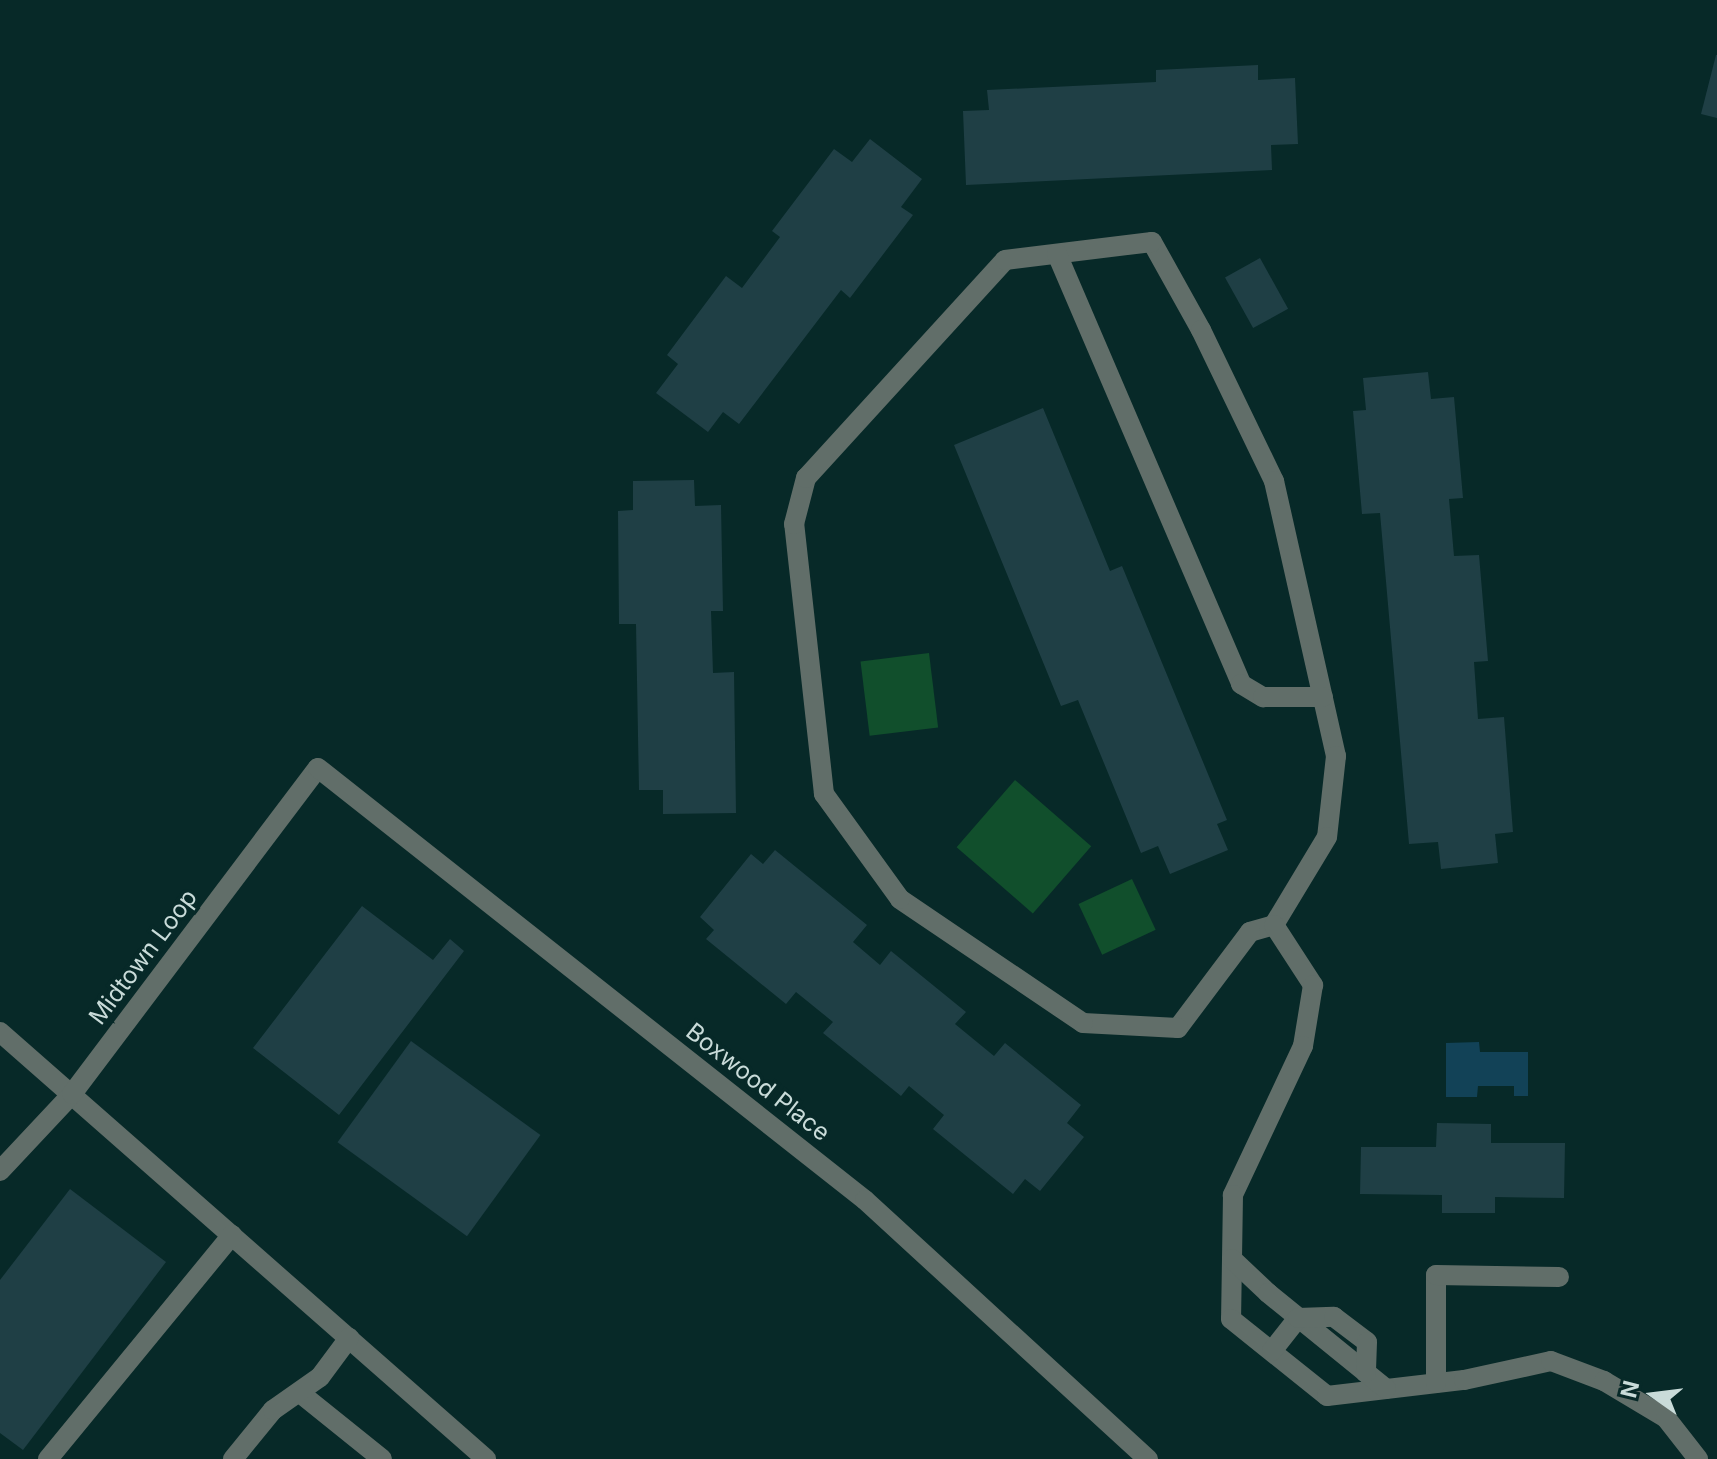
<!DOCTYPE html>
<style>
body{margin:0}
#map{position:relative;width:1717px;height:1459px;overflow:hidden;background:#072928;font-family:Inter,sans-serif}
div>[style]{position:absolute}
[style*='--x']{left:calc(var(--x)*1px);top:calc(var(--y)*1px);width:calc(var(--w)*1px);rotate:calc(var(--a)*1deg)}
.green>*{inset:0;background:#114f2c;transform-origin:0 0}
.water>*{inset:0;background:#124257}
.building>*{inset:0;background:#1f3f45;transform-origin:0 0}
.minor>*{height:20px;margin:-10px;padding:0 10px;transform-origin:10px;border-radius:10px;background:#616e69}
span{translate:-50% -50%;white-space:nowrap;text-align:center;line-height:1.15;-webkit-text-stroke:7px #072928;paint-order:stroke}
.street-label{font-size:24px;color:#c9dbd9}
.north{position:absolute;left:1613px;top:1355px;width:80px;height:80px;-webkit-text-stroke:6px #072928;paint-order:stroke;rotate:284deg;font-size:22px;font-weight:700;line-height:32px;text-align:center;color:#c9dbd9}
.north::after{content:'';display:block;margin:auto;width:28px;height:36px;background:#c9dbd9;clip-path:polygon(50% 0,100% 100%,50% 72%,0 100%)}
</style>
<div id="map">
<div class="green">
<i style="left:929px;top:653px;width:75px;height:69px;rotate:83deg"></i>
<i style="left:1015px;top:780px;width:101px;height:89px;rotate:41deg"></i>
<i style="left:1132px;top:879px;width:56px;height:59px;rotate:65deg"></i>
</div>
<div class="water">
<i style="clip-path:polygon(1479px 1042px,1480px 1052px,1528px 1052px,1528px 1096px,1514px 1096px,1514px 1086px,1478px 1086px,1477px 1097px,1446px 1097px,1446px 1043px)"></i>
</div>
<div class="building">
<i style="clip-path:polygon(1716px 55px,1717px 55px,1717px 118px,1701px 114px)"></i>
<i style="clip-path:polygon(1258px 65px,1258px 80px,1295px 78px,1298px 144px,1271px 145px,1272px 170px,966px 185px,963px 111px,989px 110px,987px 90px,1156px 82px,1156px 70px)"></i>
<i style="clip-path:polygon(870px 139px,922px 179px,901px 207px,913px 215px,850px 298px,841px 290px,739px 424px,723px 412px,708px 432px,656px 393px,678px 364px,667px 355px,726px 276px,742px 288px,780px 237px,772px 231px,834px 149px,852px 162px)"></i>
<i style="left:1260px;top:258px;width:58px;height:40px;rotate:61deg"></i>
<i style="clip-path:polygon(1428px 372px,1431px 399px,1454px 397px,1463px 498px,1449px 499px,1454px 556px,1479px 555px,1488px 661px,1474px 662px,1478px 719px,1504px 717px,1513px 832px,1495px 834px,1498px 863px,1441px 869px,1438px 842px,1409px 844px,1380px 513px,1362px 514px,1353px 411px,1366px 410px,1363px 378px)"></i>
<i style="clip-path:polygon(1043px 408px,1110px 571px,1122px 566px,1227px 820px,1217px 824px,1228px 850px,1170px 874px,1158px 846px,1141px 853px,1078px 700px,1061px 706px,954px 445px)"></i>
<i style="clip-path:polygon(694px 480px,695px 506px,721px 505px,723px 611px,711px 611px,713px 673px,734px 672px,736px 813px,663px 814px,663px 790px,639px 790px,636px 624px,619px 624px,618px 511px,633px 510px,633px 481px)"></i>
<i style="clip-path:polygon(775px 850px,867px 925px,853px 942px,880px 965px,891px 951px,966px 1012px,955px 1024px,994px 1056px,1005px 1043px,1081px 1105px,1067px 1123px,1084px 1137px,1040px 1191px,1025px 1179px,1013px 1194px,933px 1129px,944px 1115px,909px 1086px,901px 1096px,823px 1033px,833px 1022px,796px 992px,786px 1004px,706px 939px,714px 930px,700px 917px,751px 854px,763px 864px)"></i>
<i style="clip-path:polygon(362px 906px,433px 960px,450px 939px,464px 951px,339px 1115px,253px 1048px)"></i>
<i style="left:411px;top:1041px;width:160px;height:125px;rotate:36deg"></i>
<i style="clip-path:polygon(1437px 1123px,1491px 1124px,1491px 1143px,1565px 1143px,1564px 1198px,1495px 1197px,1495px 1213px,1442px 1213px,1442px 1195px,1360px 1194px,1361px 1147px,1436px 1147px)"></i>
<i style="clip-path:polygon(70px 1189px,166px 1262px,23px 1450px,0 1433px,0 1280px)"></i>
</div>
<div class="minor">
<i style="--x:1152;--y:242;--w:101;--a:60.9"></i>
<i style="--x:1201;--y:330;--w:168;--a:64.2"></i>
<i style="--x:1274;--y:481;--w:282;--a:77.3"></i>
<i style="--x:1336;--y:756;--w:81;--a:96.3"></i>
<i style="--x:1327;--y:837;--w:103;--a:121.1"></i>
<i style="--x:1274;--y:925;--w:25;--a:164"></i>
<i style="--x:1250;--y:932;--w:120;--a:126.9"></i>
<i style="--x:1178;--y:1028;--w:95;--a:-177"></i>
<i style="--x:1083;--y:1023;--w:221;--a:-145.9"></i>
<i style="--x:900;--y:899;--w:130;--a:-125.9"></i>
<i style="--x:824;--y:794;--w:272;--a:-96.3"></i>
<i style="--x:794;--y:524;--w:48;--a:-75.4"></i>
<i style="--x:806;--y:478;--w:295;--a:-47.6"></i>
<i style="--x:1005;--y:260;--w:148;--a:-7"></i>
<i style="--x:1057;--y:254;--w:468;--a:66.8"></i>
<i style="--x:1241;--y:684;--w:26;--a:31"></i>
<i style="--x:1263;--y:697;--w:60;--a:0"></i>
<i style="--x:1274;--y:925;--w:72;--a:57"></i>
<i style="--x:1313;--y:985;--w:62;--a:99.3"></i>
<i style="--x:1303;--y:1046;--w:165;--a:115.2"></i>
<i style="--x:1233;--y:1195;--w:124;--a:90.9"></i>
<i style="--x:1231;--y:1319;--w:123;--a:38.7"></i>
<i style="--x:1327;--y:1396;--w:138;--a:-6.7"></i>
<i style="--x:1464;--y:1380;--w:89;--a:-12.3"></i>
<i style="--x:1551;--y:1361;--w:57;--a:20.7"></i>
<i style="--x:1604;--y:1381;--w:72;--a:30.8"></i>
<i style="--x:1666;--y:1418;--w:52;--a:52"></i>
<i style="--x:0;--y:1032;--w:647;--a:41.3"></i>
<i style="--x:0;--y:1171;--w:105;--a:-46.9"></i>
<i style="--x:72;--y:1094;--w:408;--a:-53"></i>
<i style="--x:318;--y:768;--w:697;--a:38.3"></i>
<i style="--x:865;--y:1200;--w:384;--a:42.5"></i>
<i style="--x:1232;--y:1259;--w:50;--a:43.4"></i>
<i style="--x:1268;--y:1293;--w:152;--a:39.1"></i>
<i style="--x:1272;--y:1351;--w:42;--a:-51.8"></i>
<i style="--x:1298;--y:1318;--w:36;--a:-2"></i>
<i style="--x:1334;--y:1317;--w:41;--a:37.1"></i>
<i style="--x:1367;--y:1342;--w:31;--a:92"></i>
<i style="--x:1436;--y:1383;--w:108;--a:-90"></i>
<i style="--x:1436;--y:1275;--w:123;--a:0.9"></i>
<i style="--x:300;--y:1393;--w:105;--a:38.8"></i>
<i style="--x:48;--y:1459;--w:290;--a:-50.6"></i>
<i style="--x:233;--y:1459;--w:63;--a:-50.8"></i>
<i style="--x:273;--y:1410;--w:57;--a:-35.1"></i>
<i style="--x:320;--y:1377;--w:49;--a:-53.4"></i>
</div>
<div class="street-label">
<span style="left:143px;top:957px;rotate:-53deg">Midtown Loop</span>
<span style="left:758px;top:1082px;rotate:38deg">Boxwood Place</span>
</div>
<div class="north">N</div>
</div>
